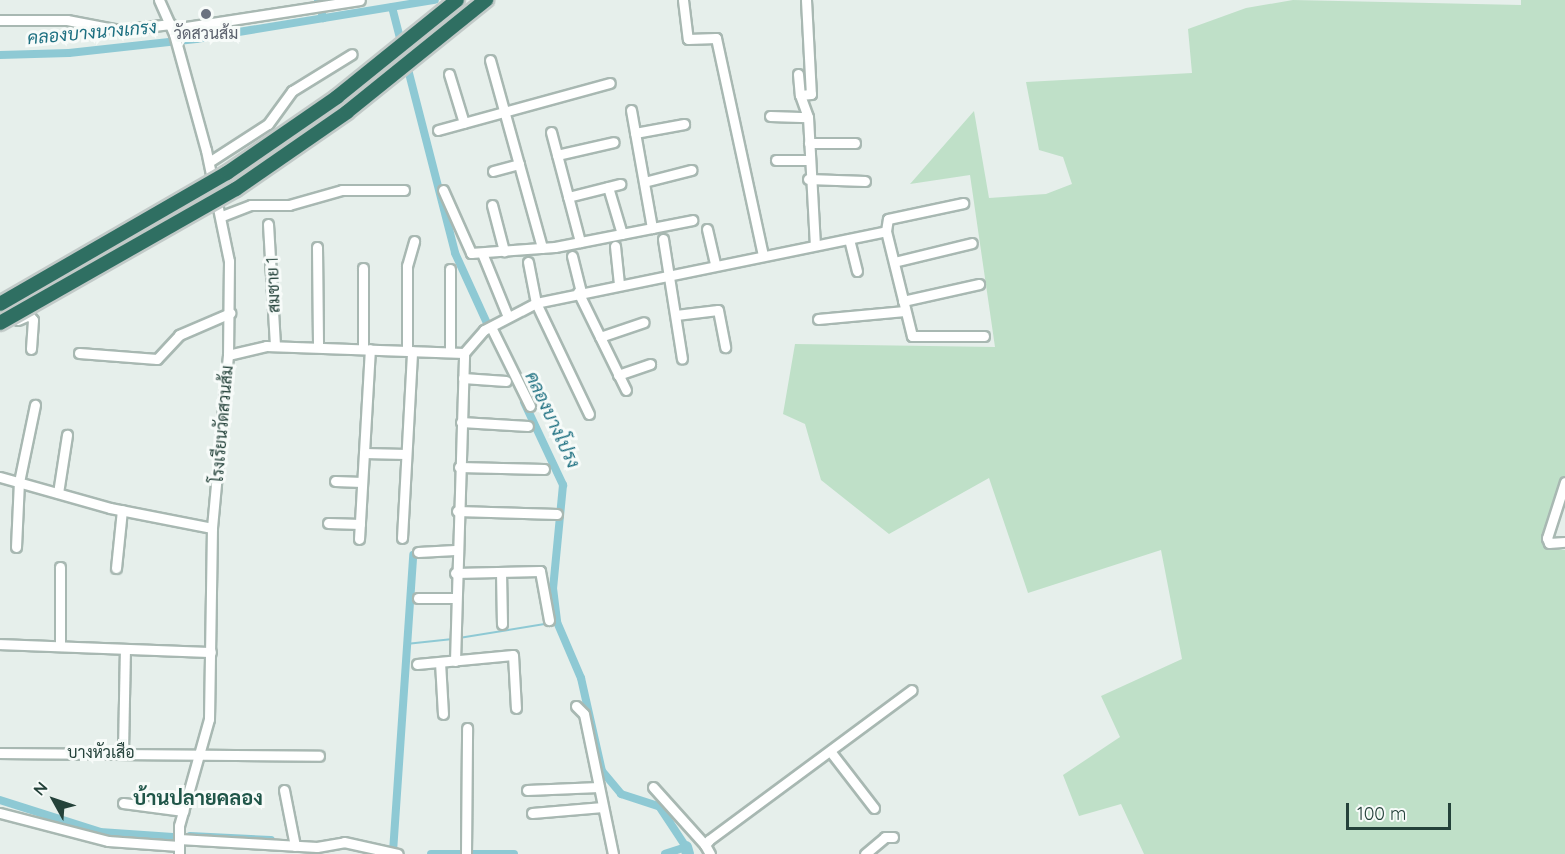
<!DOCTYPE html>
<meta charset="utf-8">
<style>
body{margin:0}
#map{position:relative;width:1565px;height:854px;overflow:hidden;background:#e6efeb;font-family:Quicksand,Sarabun,sans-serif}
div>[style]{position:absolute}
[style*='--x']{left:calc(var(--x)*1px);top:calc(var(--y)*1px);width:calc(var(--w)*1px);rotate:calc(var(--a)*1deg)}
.green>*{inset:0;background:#bfe0c8}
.stream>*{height:2px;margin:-1px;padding:0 1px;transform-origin:1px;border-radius:1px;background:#8ec9d4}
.canal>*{height:8px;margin:-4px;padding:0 4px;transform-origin:4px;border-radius:4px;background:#8ec9d4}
.river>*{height:12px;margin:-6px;padding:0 6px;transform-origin:6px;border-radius:6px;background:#8ec9d4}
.roads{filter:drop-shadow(2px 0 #a8b8b2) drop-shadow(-2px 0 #a8b8b2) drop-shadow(0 2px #a8b8b2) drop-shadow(0 -2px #a8b8b2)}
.minor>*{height:9px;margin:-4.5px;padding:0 4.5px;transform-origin:4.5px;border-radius:4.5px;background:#fff}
.bridges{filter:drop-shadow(2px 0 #c2cac8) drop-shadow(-2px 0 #c2cac8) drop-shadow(0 2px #c2cac8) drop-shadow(0 -2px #c2cac8)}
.highway-bridge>*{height:14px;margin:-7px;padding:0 7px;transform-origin:7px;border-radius:7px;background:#2f6f62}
.dots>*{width:16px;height:16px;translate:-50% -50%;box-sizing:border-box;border:3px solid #f7fbf9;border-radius:50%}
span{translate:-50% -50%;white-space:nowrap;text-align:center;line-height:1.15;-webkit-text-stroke:6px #f7fbf9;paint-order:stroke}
.worship-label{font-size:16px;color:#5b616d}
.street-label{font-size:16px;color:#24423a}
.water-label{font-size:18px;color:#1c6f80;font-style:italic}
.quarter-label{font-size:20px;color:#1f5548;font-weight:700}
.north{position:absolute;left:24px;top:770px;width:60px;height:60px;-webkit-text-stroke:4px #f7fbf9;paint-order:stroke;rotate:310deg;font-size:16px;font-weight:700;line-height:24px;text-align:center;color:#24423a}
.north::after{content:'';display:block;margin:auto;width:21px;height:27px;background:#24423a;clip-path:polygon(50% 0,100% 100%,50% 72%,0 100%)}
.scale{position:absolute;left:1346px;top:803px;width:105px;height:27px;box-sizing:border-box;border:3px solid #24423a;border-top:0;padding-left:8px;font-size:18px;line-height:21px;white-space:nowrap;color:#24423a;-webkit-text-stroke:4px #f7fbf9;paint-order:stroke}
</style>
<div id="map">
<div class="green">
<i style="clip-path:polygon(1293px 0,1521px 5px,1521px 0,1565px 0,1565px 484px,1545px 547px,1565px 550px,1565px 854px,1144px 854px,1121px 804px,1079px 816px,1063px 775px,1120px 737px,1101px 696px,1182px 659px,1161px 550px,1028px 593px,989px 478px,889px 534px,821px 480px,805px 424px,783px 414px,795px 344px,995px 347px,970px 175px,910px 184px,974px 111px,989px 198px,1046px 194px,1072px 184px,1063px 157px,1039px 150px,1026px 82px,1192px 73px,1188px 29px,1246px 8px)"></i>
</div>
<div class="stream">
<i style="--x:459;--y:638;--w:99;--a:-9.3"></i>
<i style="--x:406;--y:644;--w:47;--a:-6.1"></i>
</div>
<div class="canal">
<i style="--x:318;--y:0;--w:19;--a:74"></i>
<i style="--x:392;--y:7;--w:254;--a:75.6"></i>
<i style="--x:455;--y:253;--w:87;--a:65.5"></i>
<i style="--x:0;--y:55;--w:69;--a:-1.7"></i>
<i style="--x:69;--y:53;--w:128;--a:-6.3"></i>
<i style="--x:196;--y:39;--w:242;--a:-9.3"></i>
<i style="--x:524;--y:402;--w:92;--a:64.8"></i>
<i style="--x:563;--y:485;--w:103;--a:95.5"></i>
<i style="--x:553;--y:588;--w:34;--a:83"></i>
<i style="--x:557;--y:622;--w:61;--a:66.8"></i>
<i style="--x:581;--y:678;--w:95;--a:77.3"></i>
<i style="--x:602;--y:771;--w:30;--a:50"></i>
<i style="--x:621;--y:794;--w:40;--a:18"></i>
<i style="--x:659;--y:806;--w:49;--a:56.6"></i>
<i style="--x:686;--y:847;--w:22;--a:162"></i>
<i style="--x:0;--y:800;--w:105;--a:17.7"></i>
<i style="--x:100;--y:832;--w:73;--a:3.9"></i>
<i style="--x:190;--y:836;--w:81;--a:2.8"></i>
<i style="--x:393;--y:852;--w:298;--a:-86.1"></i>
<i style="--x:431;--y:854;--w:83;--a:0"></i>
</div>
<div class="river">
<i style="--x:686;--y:847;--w:7;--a:74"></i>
</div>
<div class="roads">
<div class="minor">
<i style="--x:159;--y:0;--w:37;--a:66"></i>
<i style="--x:174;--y:34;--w:120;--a:74.6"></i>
<i style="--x:206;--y:150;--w:113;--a:78.3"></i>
<i style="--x:229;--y:261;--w:94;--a:90.6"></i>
<i style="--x:228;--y:355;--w:174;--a:95.3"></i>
<i style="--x:212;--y:528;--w:191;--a:90.9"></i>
<i style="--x:209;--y:719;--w:111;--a:105.7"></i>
<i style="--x:179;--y:826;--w:28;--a:90"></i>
<i style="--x:683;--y:0;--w:39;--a:83"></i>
<i style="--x:688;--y:39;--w:28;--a:-2"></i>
<i style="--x:716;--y:38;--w:222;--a:77.8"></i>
<i style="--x:806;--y:0;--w:94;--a:87"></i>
<i style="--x:811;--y:94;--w:11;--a:175"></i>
<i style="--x:800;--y:95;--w:23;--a:70"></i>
<i style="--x:808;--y:117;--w:128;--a:86.9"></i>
<i style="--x:0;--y:20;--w:67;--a:0"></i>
<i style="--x:67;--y:20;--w:53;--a:10.9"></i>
<i style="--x:119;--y:30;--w:52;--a:-6.6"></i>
<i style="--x:173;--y:29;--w:189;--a:-8.8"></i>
<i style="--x:490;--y:60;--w:195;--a:74.5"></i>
<i style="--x:449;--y:74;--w:51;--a:73"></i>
<i style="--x:798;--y:74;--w:21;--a:85"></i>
<i style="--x:631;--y:110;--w:120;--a:79.9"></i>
<i style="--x:770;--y:116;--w:38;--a:2"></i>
<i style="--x:438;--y:130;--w:178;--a:-15.3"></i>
<i style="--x:551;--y:132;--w:114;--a:75.2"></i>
<i style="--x:635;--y:133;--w:50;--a:-10.4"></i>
<i style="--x:809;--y:143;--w:46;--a:0"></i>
<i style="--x:557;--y:155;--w:58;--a:-12.8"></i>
<i style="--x:776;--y:160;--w:32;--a:0"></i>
<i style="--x:209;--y:162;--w:70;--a:-32.8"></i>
<i style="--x:268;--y:124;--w:41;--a:-54"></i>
<i style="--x:292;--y:91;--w:70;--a:-31.7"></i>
<i style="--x:493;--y:171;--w:27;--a:-15"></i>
<i style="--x:808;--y:179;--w:57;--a:2"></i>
<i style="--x:644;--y:182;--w:49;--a:-14.3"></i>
<i style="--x:608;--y:187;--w:49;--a:73.4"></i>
<i style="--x:443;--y:190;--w:69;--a:66"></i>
<i style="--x:471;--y:253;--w:84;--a:-4.1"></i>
<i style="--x:555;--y:247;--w:140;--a:-11.1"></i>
<i style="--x:568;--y:197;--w:54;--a:-14"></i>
<i style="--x:492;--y:205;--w:48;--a:75.4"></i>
<i style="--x:222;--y:216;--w:31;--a:-21"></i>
<i style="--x:251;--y:205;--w:38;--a:0"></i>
<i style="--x:289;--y:205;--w:55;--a:-15.8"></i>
<i style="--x:342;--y:190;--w:62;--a:0"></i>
<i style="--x:268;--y:224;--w:122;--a:86.7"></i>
<i style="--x:707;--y:229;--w:36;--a:77"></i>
<i style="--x:886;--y:231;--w:12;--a:-81"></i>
<i style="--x:888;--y:219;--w:77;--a:-12"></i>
<i style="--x:663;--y:239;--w:121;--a:81"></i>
<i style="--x:849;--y:239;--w:33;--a:76"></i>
<i style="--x:615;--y:246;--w:37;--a:84"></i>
<i style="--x:317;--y:247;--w:99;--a:89.4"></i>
<i style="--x:482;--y:253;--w:69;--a:67.9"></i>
<i style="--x:572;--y:256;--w:36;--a:76"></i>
<i style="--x:528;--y:262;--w:42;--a:79"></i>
<i style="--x:536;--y:303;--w:123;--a:64.5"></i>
<i style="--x:894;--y:262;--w:80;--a:-13.7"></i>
<i style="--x:450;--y:269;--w:83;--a:90"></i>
<i style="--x:578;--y:292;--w:109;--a:63.9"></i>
<i style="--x:903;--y:301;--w:78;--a:-12.6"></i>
<i style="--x:676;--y:315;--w:42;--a:-6.8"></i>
<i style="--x:718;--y:310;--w:38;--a:79"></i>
<i style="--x:818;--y:319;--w:87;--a:-5.3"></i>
<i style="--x:18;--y:320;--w:12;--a:-24"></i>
<i style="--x:29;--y:315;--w:6;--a:51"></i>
<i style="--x:33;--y:320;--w:29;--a:94"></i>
<i style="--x:491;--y:327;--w:88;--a:63.7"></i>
<i style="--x:600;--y:337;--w:46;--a:-18.8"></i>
<i style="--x:363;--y:348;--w:80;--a:-90"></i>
<i style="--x:407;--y:350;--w:84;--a:-90"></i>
<i style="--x:407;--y:266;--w:26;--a:-74"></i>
<i style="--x:79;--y:353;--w:78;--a:4.4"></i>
<i style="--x:157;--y:359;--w:33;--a:-47"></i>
<i style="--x:179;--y:335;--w:56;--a:-23.3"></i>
<i style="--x:228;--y:355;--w:39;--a:-13"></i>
<i style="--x:266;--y:346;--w:198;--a:2"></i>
<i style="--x:464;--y:353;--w:30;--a:-49"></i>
<i style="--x:484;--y:330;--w:59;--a:-27.4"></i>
<i style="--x:536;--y:303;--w:357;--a:-11.6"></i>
<i style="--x:886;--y:231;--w:108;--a:76.1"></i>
<i style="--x:912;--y:336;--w:72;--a:0"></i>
<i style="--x:618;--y:375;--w:34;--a:-19"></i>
<i style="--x:463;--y:378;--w:43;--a:4"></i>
<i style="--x:461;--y:422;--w:67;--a:3.4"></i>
<i style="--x:364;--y:453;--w:42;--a:1.4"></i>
<i style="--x:459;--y:467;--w:85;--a:1.3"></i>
<i style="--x:0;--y:477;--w:114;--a:15.7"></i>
<i style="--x:110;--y:508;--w:104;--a:11.1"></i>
<i style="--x:335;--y:481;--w:27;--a:2"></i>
<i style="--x:1565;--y:482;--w:59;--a:107.8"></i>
<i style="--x:1547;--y:538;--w:5;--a:68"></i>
<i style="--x:1549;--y:543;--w:16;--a:-4"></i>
<i style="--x:58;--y:493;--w:59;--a:-81.2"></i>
<i style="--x:457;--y:511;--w:100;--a:1.7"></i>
<i style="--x:328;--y:523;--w:32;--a:2"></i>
<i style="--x:402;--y:538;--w:187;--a:-86.9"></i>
<i style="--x:359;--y:539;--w:190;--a:-86.7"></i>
<i style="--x:16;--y:547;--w:65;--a:-87.4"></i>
<i style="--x:19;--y:482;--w:79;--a:-78.3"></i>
<i style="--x:418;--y:552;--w:37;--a:-3"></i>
<i style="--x:60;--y:567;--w:78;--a:90"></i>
<i style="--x:116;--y:568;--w:58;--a:-84.1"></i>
<i style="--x:501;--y:572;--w:52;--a:88.9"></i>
<i style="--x:455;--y:573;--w:85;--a:-1.3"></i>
<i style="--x:540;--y:571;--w:50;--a:79.6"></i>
<i style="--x:418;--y:598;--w:37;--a:0"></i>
<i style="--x:0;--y:644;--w:211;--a:2.2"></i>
<i style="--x:455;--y:661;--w:308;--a:-88.3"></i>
<i style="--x:440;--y:662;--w:52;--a:86.7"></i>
<i style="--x:417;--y:664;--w:96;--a:-5.4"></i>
<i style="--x:513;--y:655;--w:53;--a:86.8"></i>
<i style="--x:576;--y:706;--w:11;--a:45"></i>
<i style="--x:584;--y:714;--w:143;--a:78.3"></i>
<i style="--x:123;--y:751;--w:101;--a:-88.9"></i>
<i style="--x:830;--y:751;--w:72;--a:52.3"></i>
<i style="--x:0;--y:753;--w:319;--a:0.5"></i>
<i style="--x:653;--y:787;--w:78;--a:48.1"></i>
<i style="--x:284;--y:790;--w:57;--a:78.9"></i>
<i style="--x:527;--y:790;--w:72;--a:-2.4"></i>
<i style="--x:123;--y:803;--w:61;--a:7.6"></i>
<i style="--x:0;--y:813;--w:112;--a:14.5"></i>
<i style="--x:108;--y:841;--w:71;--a:4"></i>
<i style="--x:532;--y:813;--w:71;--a:-4.8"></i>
<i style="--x:179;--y:839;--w:138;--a:3.3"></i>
<i style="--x:317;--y:847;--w:27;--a:-10"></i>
<i style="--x:344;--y:842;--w:55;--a:12.5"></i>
<i style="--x:466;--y:854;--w:126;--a:-89.5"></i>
<i style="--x:710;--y:854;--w:10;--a:-119"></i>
<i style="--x:705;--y:845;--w:6;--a:-51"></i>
<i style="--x:709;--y:840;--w:252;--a:-36.5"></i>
<i style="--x:865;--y:854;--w:26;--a:-40"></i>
<i style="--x:885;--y:837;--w:8;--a:0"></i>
</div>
</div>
<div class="bridges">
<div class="highway-bridge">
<i style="--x:0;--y:304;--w:262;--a:-30"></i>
<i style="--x:227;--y:173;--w:134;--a:-34.6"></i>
<i style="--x:337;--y:97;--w:154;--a:-38.9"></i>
<i style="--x:0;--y:323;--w:271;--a:-29.6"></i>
<i style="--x:236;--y:189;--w:135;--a:-34.7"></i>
<i style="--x:347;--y:112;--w:179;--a:-38.9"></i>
</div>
</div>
<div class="dots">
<i style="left:206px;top:14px;background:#6b7280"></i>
</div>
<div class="worship-label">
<span style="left:206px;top:33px">วัดสวนส้ม</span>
</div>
<div class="street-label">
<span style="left:273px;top:285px;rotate:-92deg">สมชาย 1</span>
<span style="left:222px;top:424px;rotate:-85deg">โรงเรียนวัดสวนส้ม</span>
<span style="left:101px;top:752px">บางหัวเสือ</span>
</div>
<div class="water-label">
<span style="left:92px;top:33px;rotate:-5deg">คลองบางนางเกรง</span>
<span style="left:552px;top:420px;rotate:65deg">คลองบางโปรง</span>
</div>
<div class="quarter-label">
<span style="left:198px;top:797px">บ้านปลายคลอง</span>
</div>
<div class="north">N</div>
<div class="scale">100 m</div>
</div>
